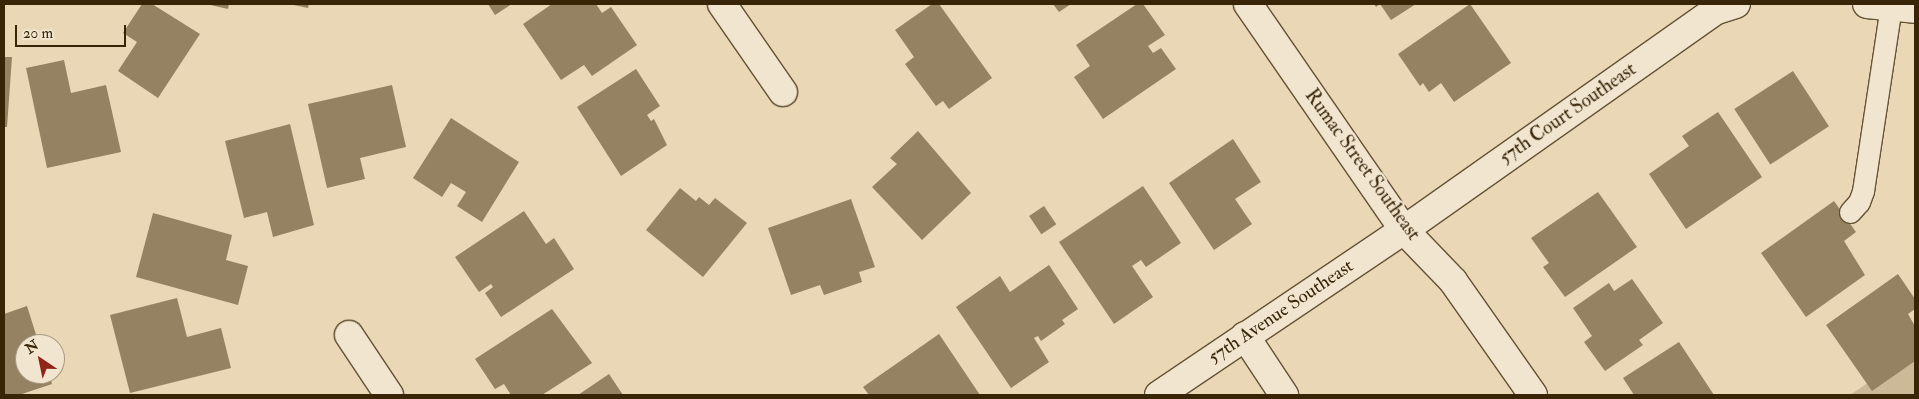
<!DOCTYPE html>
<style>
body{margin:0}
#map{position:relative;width:1919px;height:399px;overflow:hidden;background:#e9d7b6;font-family:"IM FELL Double Pica",serif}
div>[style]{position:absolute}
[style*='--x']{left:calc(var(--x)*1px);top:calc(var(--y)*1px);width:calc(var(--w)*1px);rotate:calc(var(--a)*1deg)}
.green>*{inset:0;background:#cbb998}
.building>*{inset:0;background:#948262;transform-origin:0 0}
.roads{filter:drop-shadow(1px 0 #645234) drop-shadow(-1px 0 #645234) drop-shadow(0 1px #645234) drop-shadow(0 -1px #645234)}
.service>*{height:21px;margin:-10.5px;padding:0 10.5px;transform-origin:10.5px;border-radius:10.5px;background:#f1e5d0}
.minor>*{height:28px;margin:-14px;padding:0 14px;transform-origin:14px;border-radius:14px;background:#f1e5d0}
span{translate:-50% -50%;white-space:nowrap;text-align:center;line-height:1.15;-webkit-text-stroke:4.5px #f1e5d0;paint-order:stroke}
.street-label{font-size:19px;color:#382508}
.frame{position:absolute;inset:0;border:5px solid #382508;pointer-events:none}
.north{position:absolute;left:15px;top:334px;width:50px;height:50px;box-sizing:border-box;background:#f1e5d0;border:1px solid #a79880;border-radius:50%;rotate:326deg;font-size:14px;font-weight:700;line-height:20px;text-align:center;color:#382508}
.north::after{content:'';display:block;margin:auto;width:18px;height:22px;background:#8f2418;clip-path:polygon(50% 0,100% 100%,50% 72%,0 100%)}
.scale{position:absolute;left:15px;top:25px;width:111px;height:22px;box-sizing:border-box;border:2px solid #382508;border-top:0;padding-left:6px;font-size:15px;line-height:18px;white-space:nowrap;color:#382508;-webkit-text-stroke:4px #f1e5d0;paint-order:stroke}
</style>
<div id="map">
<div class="green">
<i style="clip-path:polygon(1915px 351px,1915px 395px,1850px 395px)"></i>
</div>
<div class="building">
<i style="clip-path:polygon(142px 4px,152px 4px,200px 34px,158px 98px,118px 71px,137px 42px,123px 33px)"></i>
<i style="clip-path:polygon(206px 4px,229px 4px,228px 9px)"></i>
<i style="clip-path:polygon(289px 4px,309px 4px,308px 8px)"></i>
<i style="clip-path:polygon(488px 4px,512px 4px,495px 15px)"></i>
<i style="clip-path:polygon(552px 4px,596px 4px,602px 13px,611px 7px,637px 45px,592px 76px,584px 65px,561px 80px,523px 24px)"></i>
<i style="clip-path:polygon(932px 4px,939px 4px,992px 78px,949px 109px,943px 101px,936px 106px,905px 64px,914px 57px,895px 30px)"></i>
<i style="clip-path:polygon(1053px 4px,1071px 4px,1059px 12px)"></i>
<i style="clip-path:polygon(1137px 4px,1143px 4px,1165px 35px,1148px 46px,1153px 53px,1161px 48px,1176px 69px,1103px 119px,1074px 77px,1090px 66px,1076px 45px)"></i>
<i style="clip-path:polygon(1374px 4px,1416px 4px,1391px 20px,1380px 4px,1376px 7px)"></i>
<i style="clip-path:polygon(1470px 4px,1511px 63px,1454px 102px,1441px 83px,1429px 92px,1423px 83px,1420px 86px,1398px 54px)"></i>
<i style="clip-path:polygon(4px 57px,12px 57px,7px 127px,4px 127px)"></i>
<i style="clip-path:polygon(64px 60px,71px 93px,106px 85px,121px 152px,47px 168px,26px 68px)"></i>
<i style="clip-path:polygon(636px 69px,660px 106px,647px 115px,651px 121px,654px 119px,667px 145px,621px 176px,577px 107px)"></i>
<i style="left:1793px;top:71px;width:66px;height:70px;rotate:57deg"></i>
<i style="clip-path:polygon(392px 85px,406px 147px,360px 158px,365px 179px,327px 188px,308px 104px)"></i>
<i style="clip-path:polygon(1718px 112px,1762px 177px,1686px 229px,1649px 174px,1689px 146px,1682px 136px)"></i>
<i style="clip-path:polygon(451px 118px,519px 162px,482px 222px,457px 206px,466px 192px,451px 183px,442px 197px,413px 178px)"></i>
<i style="clip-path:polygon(290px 124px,314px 225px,273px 237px,267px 212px,244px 218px,225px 141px)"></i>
<i style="clip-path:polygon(918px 131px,971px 193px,922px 240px,872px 187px,897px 164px,890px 158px)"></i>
<i style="clip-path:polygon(1233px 139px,1261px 182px,1235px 199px,1252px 224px,1214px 250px,1169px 183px)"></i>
<i style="clip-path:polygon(1143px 186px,1181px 243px,1146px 267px,1141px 260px,1132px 266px,1153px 297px,1114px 324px,1059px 242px)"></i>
<i style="clip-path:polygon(680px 188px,696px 201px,699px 197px,709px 205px,715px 198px,747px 223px,703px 277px,646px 230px)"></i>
<i style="clip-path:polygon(1598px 192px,1637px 247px,1565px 297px,1543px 267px,1549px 263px,1531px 238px)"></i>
<i style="clip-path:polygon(851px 199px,875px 267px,859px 272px,862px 282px,824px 295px,820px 285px,791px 295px,768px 228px)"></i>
<i style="clip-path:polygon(1834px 201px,1856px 232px,1844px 241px,1865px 275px,1806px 317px,1761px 253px)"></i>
<i style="left:1044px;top:206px;width:22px;height:18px;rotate:56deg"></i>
<i style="clip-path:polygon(524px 211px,546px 244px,554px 238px,574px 269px,501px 317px,485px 293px,493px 287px,491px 284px,479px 292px,455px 257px)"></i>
<i style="clip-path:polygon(153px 213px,232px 235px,226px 260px,248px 266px,238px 305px,136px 277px)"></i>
<i style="clip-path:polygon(1049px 265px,1078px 309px,1062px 320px,1065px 324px,1041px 341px,1038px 336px,1034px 338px,1049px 362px,1011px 388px,956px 307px,1000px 276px,1010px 292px)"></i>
<i style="clip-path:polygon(1898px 274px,1915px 299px,1915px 309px,1908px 314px,1915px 326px,1915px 361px,1872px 391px,1826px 325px)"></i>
<i style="clip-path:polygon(1632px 279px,1663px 323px,1639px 340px,1643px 345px,1605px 371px,1584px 342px,1592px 336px,1573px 308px,1609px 283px,1614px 291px)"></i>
<i style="clip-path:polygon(177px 298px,187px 337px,221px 328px,231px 368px,130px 393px,110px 315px)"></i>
<i style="clip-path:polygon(27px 306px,39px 344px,25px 344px,25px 374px,49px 374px,52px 384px,19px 395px,4px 395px,4px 314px)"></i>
<i style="clip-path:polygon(552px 309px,592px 363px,542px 395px,511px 395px,504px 384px,495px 389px,475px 359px)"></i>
<i style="clip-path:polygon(939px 334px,980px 395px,869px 395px,863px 387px)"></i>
<i style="clip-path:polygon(1679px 342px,1714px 395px,1634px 395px,1623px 378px)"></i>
<i style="clip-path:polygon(609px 374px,623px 395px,578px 395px)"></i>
</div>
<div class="roads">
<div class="service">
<i style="--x:1850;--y:212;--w:13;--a:-48"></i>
<i style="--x:1859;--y:202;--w:12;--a:-70"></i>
<i style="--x:1863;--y:191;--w:188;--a:-81.4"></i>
</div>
<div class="minor">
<i style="--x:722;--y:4;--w:107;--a:55.3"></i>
<i style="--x:1248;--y:4;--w:275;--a:55.4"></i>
<i style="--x:1404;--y:230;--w:71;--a:46.1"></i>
<i style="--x:1453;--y:281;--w:139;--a:54.9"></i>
<i style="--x:1867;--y:4;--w:48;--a:5.9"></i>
<i style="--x:349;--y:335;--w:72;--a:56.3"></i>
<i style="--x:1245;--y:336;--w:71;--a:56.5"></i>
<i style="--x:1159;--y:395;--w:295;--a:-34"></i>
<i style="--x:1404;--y:230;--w:380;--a:-35.2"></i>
<i style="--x:1714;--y:11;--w:23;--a:-18"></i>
</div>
</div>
<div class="street-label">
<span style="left:1568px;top:114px;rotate:-35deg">57th Court Southeast</span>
<span style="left:1362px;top:165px;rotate:54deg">Rumac Street Southeast</span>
<span style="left:1281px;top:312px;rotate:-34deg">57th Avenue Southeast</span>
</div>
<div class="frame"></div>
<div class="north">N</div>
<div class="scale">20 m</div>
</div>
